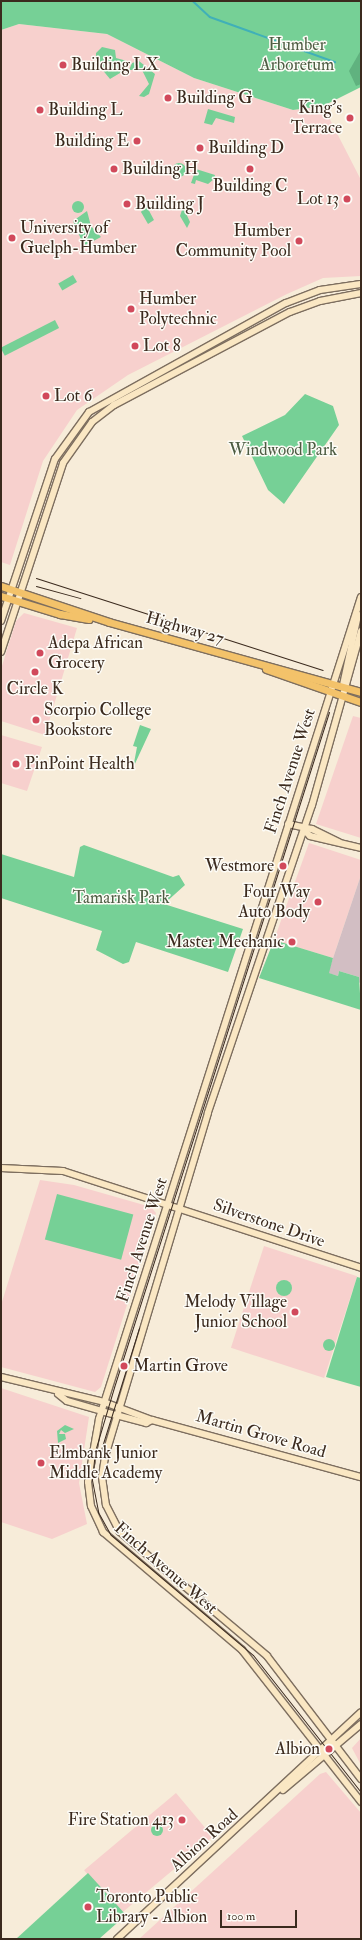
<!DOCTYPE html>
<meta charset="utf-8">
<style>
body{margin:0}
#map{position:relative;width:362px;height:1940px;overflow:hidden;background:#f7ecd9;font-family:"IM FELL Double Pica",serif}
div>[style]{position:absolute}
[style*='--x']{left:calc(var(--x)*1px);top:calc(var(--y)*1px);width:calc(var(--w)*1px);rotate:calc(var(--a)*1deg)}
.built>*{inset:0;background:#f7d0cd;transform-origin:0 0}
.industrial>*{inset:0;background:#d2bec3}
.green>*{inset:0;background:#76d096;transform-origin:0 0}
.round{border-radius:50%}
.forest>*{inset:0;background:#60b27f}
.stream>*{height:1.5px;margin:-0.75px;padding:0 0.75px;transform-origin:0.75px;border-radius:0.75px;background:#40b0b8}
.roads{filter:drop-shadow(1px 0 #7d6e5f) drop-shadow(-1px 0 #7d6e5f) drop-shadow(0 1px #7d6e5f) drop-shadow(0 -1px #7d6e5f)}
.secondary>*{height:6px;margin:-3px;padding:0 3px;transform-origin:3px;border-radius:3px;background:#fae7c3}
.primary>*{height:7px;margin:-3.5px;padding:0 3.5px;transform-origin:3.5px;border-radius:3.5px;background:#f3c26a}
.tram>*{height:1px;margin:-0.5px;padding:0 0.5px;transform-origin:0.5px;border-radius:0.5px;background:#3b2a1e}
.dots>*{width:11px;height:11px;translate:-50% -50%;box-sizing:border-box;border:2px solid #fdfcf7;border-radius:50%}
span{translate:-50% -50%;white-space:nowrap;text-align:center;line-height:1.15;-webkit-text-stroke:3px #fdfcf7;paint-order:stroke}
.park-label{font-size:17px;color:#4d5c42}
.poi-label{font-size:17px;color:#3b2a1e}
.left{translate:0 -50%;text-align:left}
.right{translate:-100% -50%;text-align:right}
.street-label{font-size:17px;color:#3b2a1e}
.frame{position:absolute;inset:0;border:2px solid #3b2a1e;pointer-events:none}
.scale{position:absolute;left:220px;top:1910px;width:77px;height:18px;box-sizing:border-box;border:2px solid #3b2a1e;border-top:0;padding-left:5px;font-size:12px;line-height:14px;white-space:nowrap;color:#3b2a1e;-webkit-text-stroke:3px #fdfcf7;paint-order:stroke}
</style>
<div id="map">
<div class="built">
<i style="clip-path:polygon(19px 24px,107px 34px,194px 78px,293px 110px,323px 106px,361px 180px,361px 276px,323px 278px,287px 294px,128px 375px,77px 410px,43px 461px,10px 565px,1px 562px,1px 30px)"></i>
<i style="clip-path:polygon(24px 613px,77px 628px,45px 735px,1px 721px,1px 669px,16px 621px)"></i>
<i style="clip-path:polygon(353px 716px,361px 718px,361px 838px,316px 824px)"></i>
<i style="clip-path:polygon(1px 735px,42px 747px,27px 791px,1px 783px)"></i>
<i style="clip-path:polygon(309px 843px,361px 860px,361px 875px,333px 958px,274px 940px)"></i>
<i style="clip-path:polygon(40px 1180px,74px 1185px,151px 1207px,156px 1213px,101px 1387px,95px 1392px,1px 1367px,1px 1305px)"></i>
<i style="left:264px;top:1246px;width:98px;height:107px;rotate:18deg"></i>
<i style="clip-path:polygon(1px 1388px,89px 1417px,79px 1483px,87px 1524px,52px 1539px,1px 1522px)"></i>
<i style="clip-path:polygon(361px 1738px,361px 1765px,352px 1748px)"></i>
<i style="clip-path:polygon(326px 1772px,361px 1813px,361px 1939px,139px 1939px,320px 1774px)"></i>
<i style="left:176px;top:1793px;width:57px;height:120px;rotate:50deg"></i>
</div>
<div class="industrial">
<i style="clip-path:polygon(361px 875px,361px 983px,357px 982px,359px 977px,339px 971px,338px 976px,328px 973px)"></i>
</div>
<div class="green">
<i style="clip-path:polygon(1px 1px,361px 1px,361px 87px,323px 106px,293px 110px,194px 78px,107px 34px,19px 24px,1px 30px)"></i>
<i style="clip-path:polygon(102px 47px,115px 50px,116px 58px,127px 61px,120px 73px,110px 79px,96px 62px,96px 53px)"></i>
<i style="clip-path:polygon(139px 61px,155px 74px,149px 94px,144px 97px,139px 96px,149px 84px,142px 70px,129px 70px,132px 63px)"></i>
<i style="clip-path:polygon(208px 109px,235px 117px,234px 123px,216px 118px,212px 125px,204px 123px)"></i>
<i class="round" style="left:172px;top:163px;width:14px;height:14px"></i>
<i style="clip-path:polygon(196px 169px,215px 175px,214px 179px,208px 184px,196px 180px,195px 184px,191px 183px)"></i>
<i class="round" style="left:72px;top:201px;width:12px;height:12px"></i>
<i style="clip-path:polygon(146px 205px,154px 220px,148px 224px,141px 212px)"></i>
<i style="clip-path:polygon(183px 207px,190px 222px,187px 228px,180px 216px)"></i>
<i style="clip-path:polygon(87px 211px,91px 226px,101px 237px,84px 246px,73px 221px)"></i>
<i style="left:73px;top:275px;width:8px;height:17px;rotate:60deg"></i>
<i style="left:55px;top:320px;width:9px;height:61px;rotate:63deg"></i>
<i style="clip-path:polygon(305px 394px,333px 406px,339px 425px,284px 504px,268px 490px,242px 436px,285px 415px)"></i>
<i style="clip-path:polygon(140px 725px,151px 729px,133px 768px,137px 747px,133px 746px)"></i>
<i style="clip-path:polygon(84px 845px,173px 877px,179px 875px,185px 885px,164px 904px,243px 929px,228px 972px,136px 942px,129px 962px,123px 964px,96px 950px,102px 931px,1px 898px,1px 854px,74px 877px,80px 847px)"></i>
<i style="clip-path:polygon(274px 940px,333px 958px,329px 973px,338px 976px,339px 971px,359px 977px,361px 1010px,259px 978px)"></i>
<i style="left:57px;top:1194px;width:79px;height:47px;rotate:15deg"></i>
<i style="clip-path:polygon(357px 1277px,361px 1278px,361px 1387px,326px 1377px)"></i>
<i class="round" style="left:276px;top:1280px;width:16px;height:16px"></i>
<i class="round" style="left:323px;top:1339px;width:12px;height:12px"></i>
<i style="clip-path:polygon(65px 1425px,74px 1429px,65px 1433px,61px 1430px,59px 1434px,65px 1434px,66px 1439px,58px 1443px,57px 1431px)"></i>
<i class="round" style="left:151px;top:1824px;width:12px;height:12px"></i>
<i style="clip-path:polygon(88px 1873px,126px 1915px,99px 1939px,16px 1939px)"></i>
</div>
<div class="forest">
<i style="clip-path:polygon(361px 50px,361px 84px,356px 86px,349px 71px)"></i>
</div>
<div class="stream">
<i style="--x:193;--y:1;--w:23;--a:43"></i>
<i style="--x:210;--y:17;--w:133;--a:19.8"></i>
</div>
<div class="roads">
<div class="secondary">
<i style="--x:361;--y:597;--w:863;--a:107.68"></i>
<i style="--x:99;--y:1419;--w:64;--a:99.9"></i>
<i style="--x:88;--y:1482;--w:24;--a:83"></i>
<i style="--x:91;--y:1506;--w:29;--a:65"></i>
<i style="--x:103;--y:1532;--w:182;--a:40.3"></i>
<i style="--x:242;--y:1650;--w:193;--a:51.9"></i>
<i style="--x:1;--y:621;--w:171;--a:-71.6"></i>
<i style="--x:55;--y:459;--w:58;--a:-54.1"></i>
<i style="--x:89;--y:412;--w:225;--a:-29"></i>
<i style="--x:286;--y:303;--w:36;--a:-21"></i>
<i style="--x:320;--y:290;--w:41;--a:-8.3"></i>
<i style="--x:361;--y:631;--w:181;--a:105.7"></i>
<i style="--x:312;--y:805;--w:325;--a:108.7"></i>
<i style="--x:208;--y:1113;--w:359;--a:106.7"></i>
<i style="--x:105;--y:1457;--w:20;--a:99"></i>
<i style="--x:102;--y:1477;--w:28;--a:82"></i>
<i style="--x:106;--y:1505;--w:30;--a:63"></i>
<i style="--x:120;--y:1532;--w:192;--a:40.1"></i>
<i style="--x:267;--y:1656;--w:155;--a:52.6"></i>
<i style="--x:1;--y:652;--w:199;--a:-71.8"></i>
<i style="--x:63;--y:463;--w:50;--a:-54.7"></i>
<i style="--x:92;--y:422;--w:28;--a:-38"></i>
<i style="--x:114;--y:405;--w:199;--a:-27.9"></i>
<i style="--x:290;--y:312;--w:32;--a:-20"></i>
<i style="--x:320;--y:301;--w:42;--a:-11"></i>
<i style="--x:343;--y:685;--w:72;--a:-77.9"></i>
<i style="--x:288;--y:824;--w:25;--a:12"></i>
<i style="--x:312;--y:829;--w:30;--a:26"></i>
<i style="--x:304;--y:830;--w:8;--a:45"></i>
<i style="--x:310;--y:836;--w:52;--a:13.2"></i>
<i style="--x:1;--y:1168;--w:62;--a:2.8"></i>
<i style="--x:63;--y:1171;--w:313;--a:18"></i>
<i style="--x:1;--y:1377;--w:106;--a:13.6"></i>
<i style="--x:104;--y:1402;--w:51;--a:20.6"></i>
<i style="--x:152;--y:1420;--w:217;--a:15.3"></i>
<i style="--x:58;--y:1394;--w:11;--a:38"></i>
<i style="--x:67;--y:1401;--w:35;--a:16"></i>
<i style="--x:101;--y:1411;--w:47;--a:14.9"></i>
<i style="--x:146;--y:1423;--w:7;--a:-27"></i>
<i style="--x:283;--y:1790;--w:102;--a:-40.2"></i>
<i style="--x:117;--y:1939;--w:333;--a:-42.9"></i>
</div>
<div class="primary">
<i style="--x:1;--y:586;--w:114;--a:18.4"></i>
<i style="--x:109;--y:622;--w:262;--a:15.5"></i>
<i style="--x:1;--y:596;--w:62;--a:17"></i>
<i style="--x:60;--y:614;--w:29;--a:10"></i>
<i style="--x:266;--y:669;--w:101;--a:19.2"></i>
</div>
</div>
<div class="tram">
<i style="--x:36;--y:578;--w:301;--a:17.8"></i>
<i style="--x:36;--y:586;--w:46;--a:15.3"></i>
<i style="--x:329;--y:712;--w:705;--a:107.66"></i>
<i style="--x:115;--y:1384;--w:70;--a:106.6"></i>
<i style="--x:95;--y:1451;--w:29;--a:96"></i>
<i style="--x:92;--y:1480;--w:33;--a:79"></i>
<i style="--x:98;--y:1512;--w:26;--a:61"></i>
<i style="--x:111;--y:1535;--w:186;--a:40.2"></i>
<i style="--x:253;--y:1655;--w:174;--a:51.8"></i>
<i style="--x:101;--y:1450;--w:128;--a:-72.7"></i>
</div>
<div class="dots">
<i style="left:63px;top:65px;background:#d1495b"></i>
<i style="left:168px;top:98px;background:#d1495b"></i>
<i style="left:40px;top:110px;background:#d1495b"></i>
<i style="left:350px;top:118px;background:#d1495b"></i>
<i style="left:137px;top:141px;background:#d1495b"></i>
<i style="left:200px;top:148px;background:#d1495b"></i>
<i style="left:114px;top:169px;background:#d1495b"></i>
<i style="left:250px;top:169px;background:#d1495b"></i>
<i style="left:347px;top:199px;background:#d1495b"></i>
<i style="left:127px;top:204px;background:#d1495b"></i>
<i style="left:12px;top:238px;background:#d1495b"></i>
<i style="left:299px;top:241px;background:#d1495b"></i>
<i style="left:131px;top:309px;background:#d1495b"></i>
<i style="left:135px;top:346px;background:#d1495b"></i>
<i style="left:46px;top:396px;background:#d1495b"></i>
<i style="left:40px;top:653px;background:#d1495b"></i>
<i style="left:35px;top:672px;background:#d1495b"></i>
<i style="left:36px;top:720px;background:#d1495b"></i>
<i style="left:16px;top:764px;background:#d1495b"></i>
<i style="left:283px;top:866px;background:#d1495b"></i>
<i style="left:318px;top:902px;background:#d1495b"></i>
<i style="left:292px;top:942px;background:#d1495b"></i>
<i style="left:295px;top:1312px;background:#d1495b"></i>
<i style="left:124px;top:1366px;background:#d1495b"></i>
<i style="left:41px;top:1463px;background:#d1495b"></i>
<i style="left:329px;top:1749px;background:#d1495b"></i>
<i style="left:182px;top:1820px;background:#d1495b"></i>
<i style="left:88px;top:1907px;background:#d1495b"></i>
</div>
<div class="park-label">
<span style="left:297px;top:55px">Humber<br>Arboretum</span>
<span style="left:283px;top:450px">Windwood Park</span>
<span style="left:121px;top:898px">Tamarisk Park</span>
</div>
<div class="poi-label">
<span class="left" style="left:71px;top:65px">Building LX</span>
<span class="left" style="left:176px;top:98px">Building G</span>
<span class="right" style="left:342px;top:118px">King’s<br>Terrace</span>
<span class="left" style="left:48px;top:110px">Building L</span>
<span class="right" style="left:129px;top:141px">Building E</span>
<span class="left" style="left:208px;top:148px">Building D</span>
<span class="left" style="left:122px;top:169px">Building H</span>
<span style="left:250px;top:186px">Building C</span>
<span class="right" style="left:339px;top:199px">Lot 13</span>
<span class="left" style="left:135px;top:204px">Building J</span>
<span class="left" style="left:20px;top:238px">University of<br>Guelph-Humber</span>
<span class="right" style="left:291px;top:241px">Humber<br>Community Pool</span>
<span class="left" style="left:139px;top:309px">Humber<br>Polytechnic</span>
<span class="left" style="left:143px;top:346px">Lot 8</span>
<span class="left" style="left:54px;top:396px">Lot 6</span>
<span class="left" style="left:48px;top:653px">Adepa African<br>Grocery</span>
<span style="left:35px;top:689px">Circle K</span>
<span class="left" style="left:44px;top:720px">Scorpio College<br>Bookstore</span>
<span class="left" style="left:25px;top:764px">PinPoint Health</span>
<span class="right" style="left:274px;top:866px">Westmore</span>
<span class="right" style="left:310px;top:902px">Four Way<br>Auto Body</span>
<span class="right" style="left:284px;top:942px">Master Mechanic</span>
<span class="right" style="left:287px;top:1312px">Melody Village<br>Junior School</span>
<span class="left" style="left:133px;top:1366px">Martin Grove</span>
<span class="left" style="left:49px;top:1463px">Elmbank Junior<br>Middle Academy</span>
<span class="right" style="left:320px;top:1749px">Albion</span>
<span class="right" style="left:174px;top:1820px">Fire Station 413</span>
<span class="left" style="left:96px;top:1907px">Toronto Public<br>Library - Albion</span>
</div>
<div class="street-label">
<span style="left:185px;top:628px;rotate:16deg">Highway 27</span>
<span style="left:290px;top:771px;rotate:-72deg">Finch Avenue West</span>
<span style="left:269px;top:1223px;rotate:19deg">Silverstone Drive</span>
<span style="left:142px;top:1240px;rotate:-72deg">Finch Avenue West</span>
<span style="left:261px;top:1434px;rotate:16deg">Martin Grove Road</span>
<span style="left:166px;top:1568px;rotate:41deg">Finch Avenue West</span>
<span style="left:204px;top:1840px;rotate:-42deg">Albion Road</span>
</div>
<div class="frame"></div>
<div class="scale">100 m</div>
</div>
